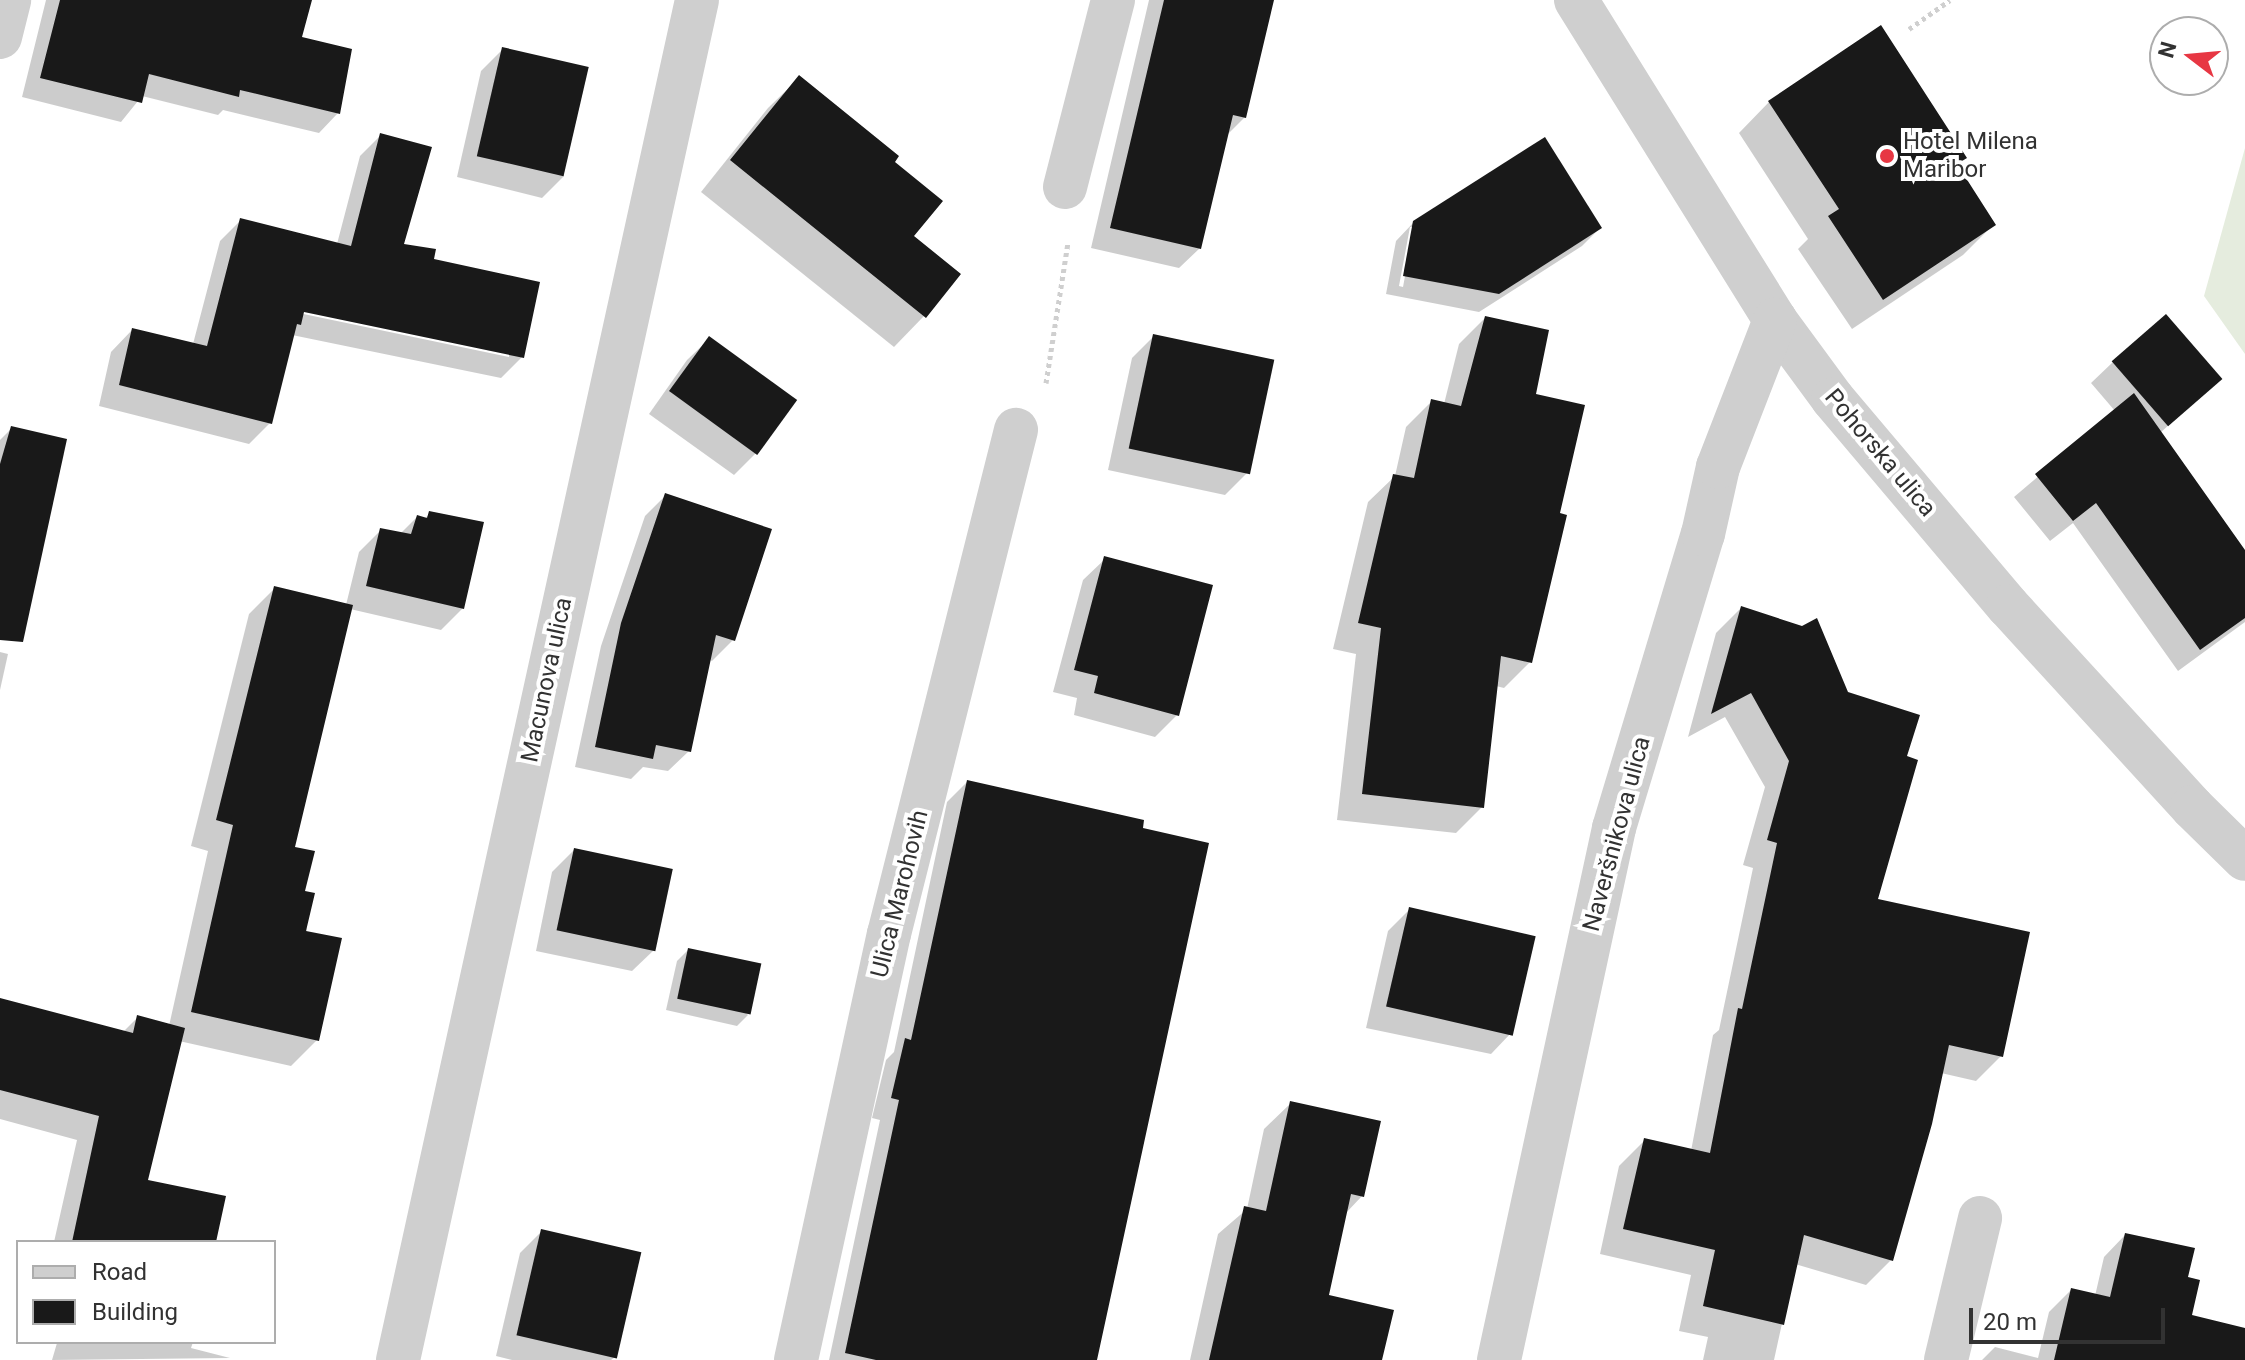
<!DOCTYPE html>
<meta charset="utf-8">
<style>
body{margin:0}
#map{position:relative;width:2245px;height:1360px;overflow:hidden;background:#fff;font-family:Roboto,sans-serif}
div>[style]{position:absolute}
[style*='--x']{left:calc(var(--x)*1px);top:calc(var(--y)*1px);width:calc(var(--w)*1px);rotate:calc(var(--a)*1deg)}
.green>*{inset:0;background:#e5ecde}
.shadow>*{inset:0;background:#0003}
.building>*{inset:0;background:#191919;transform-origin:0 0}
.path>*{height:5px;margin-top:-2.5px;transform-origin:0;background:repeating-linear-gradient(90deg,#cfcfcf 0 4px,transparent 0 8px)}
.minor>*{height:44px;margin:-22px;padding:0 22px;transform-origin:22px;border-radius:22px;background:#cfcfcf}
.dots>*{width:22px;height:22px;translate:-50% -50%;box-sizing:border-box;border:4px solid #fff;border-radius:50%}
span{translate:-50% -50%;white-space:nowrap;text-align:center;line-height:1.15;-webkit-text-stroke:8px #fff;paint-order:stroke}
.poi-label{font-size:24px;color:#323232}
.left{translate:0 -50%;text-align:left}
.street-label{font-size:24px;color:#323232}
.legend{position:absolute;left:16px;top:1240px;width:260px;height:104px;box-sizing:border-box;background:#fff;border:2px solid #adadad;margin:0;padding:10px 14px;list-style:none;font-size:24px;color:#323232}
.legend li{display:flex;align-items:center;gap:16px;height:40px}
.legend b{width:40px;border:2px solid #adadad}
.north{position:absolute;left:2149px;top:16px;width:80px;height:80px;box-sizing:border-box;background:#fff;border:2px solid #adadad;border-radius:50%;rotate:286deg;font-size:22px;font-weight:700;line-height:32px;text-align:center;color:#323232}
.north::after{content:'';display:block;margin:auto;width:28px;height:36px;background:#e73743;clip-path:polygon(50% 0,100% 100%,50% 72%,0 100%)}
.scale{position:absolute;left:1969px;top:1308px;width:196px;height:36px;box-sizing:border-box;border:4px solid #323232;border-top:0;padding-left:10px;font-size:24px;line-height:28px;white-space:nowrap;color:#323232;-webkit-text-stroke:6px #fff;paint-order:stroke}
</style>
<div id="map">
<div class="green">
<i style="clip-path:polygon(2245px 148px,2245px 354px,2204px 296px)"></i>
</div>
<div class="shadow">
<i style="clip-path:polygon(46px 0,310px 0,300px 38px,338px 113px,319px 133px,223px 110px,218px 115px,142px 96px,121px 122px,22px 97px)"></i>
<i style="clip-path:polygon(1149px 0,1272px 0,1245px 117px,1226px 136px,1200px 248px,1179px 268px,1091px 248px)"></i>
<i style="clip-path:polygon(503px 49px,564px 176px,542px 198px,457px 177px,481px 71px)"></i>
<i style="clip-path:polygon(799px 78px,892px 162px,911px 237px,924px 316px,894px 347px,701px 192px,768px 108px)"></i>
<i style="clip-path:polygon(1769px 102px,1964px 157px,1956px 166px,1994px 224px,1963px 255px,1852px 329px,1798px 249px,1808px 239px,1739px 133px)"></i>
<i style="clip-path:polygon(evenodd,381px 135px,401px 246px,431px 260px,522px 357px,501px 378px,292px 335px,270px 423px,249px 444px,99px 406px,111px 352px,132px 330px,193px 344px,220px 241px,241px 220px,337px 244px,360px 156px,381px 135px,295px 308px,509px 353px,509px 357px,294px 312px,295px 308px)"></i>
<i style="clip-path:polygon(evenodd,1414px 222px,1600px 228px,1582px 246px,1479px 312px,1386px 294px,1396px 241px,1414px 222px,1410px 227px,1414px 227px,1403px 287px,1399px 286px,1410px 227px)"></i>
<i style="clip-path:polygon(1485px 318px,1557px 515px,1530px 662px,1504px 688px,1496px 686px,1482px 807px,1456px 833px,1337px 820px,1356px 654px,1333px 649px,1368px 502px,1395px 476px,1406px 427px,1432px 401px,1444px 404px,1459px 344px)"></i>
<i style="clip-path:polygon(1154px 336px,1247px 473px,1225px 495px,1108px 470px,1132px 358px)"></i>
<i style="clip-path:polygon(709px 339px,756px 453px,734px 475px,649px 414px,687px 360px)"></i>
<i style="clip-path:polygon(2113px 362px,2220px 379px,2160px 433px,2245px 553px,2245px 622px,2178px 671px,2073px 523px,2050px 541px,2014px 497px,2115px 411px,2091px 383px)"></i>
<i style="clip-path:polygon(11px 429px,0 572px,0 440px)"></i>
<i style="clip-path:polygon(666px 495px,733px 640px,712px 661px,708px 659px,689px 751px,668px 771px,643px 767px,631px 779px,575px 767px,601px 646px,645px 516px)"></i>
<i style="clip-path:polygon(430px 514px,463px 608px,441px 630px,350px 609px,293px 848px,303px 893px,317px 1040px,291px 1066px,179px 1041px,145px 1181px,214px 1242px,54px 1242px,77px 1140px,0 1119px,0 1000px,123px 1032px,138px 1017px,169px 1026px,208px 851px,191px 846px,249px 614px,275px 588px,346px 605px,359px 552px,381px 530px,400px 534px,417px 517px,424px 519px)"></i>
<i style="clip-path:polygon(1105px 559px,1177px 715px,1155px 737px,1074px 715px,1077px 698px,1053px 692px,1083px 580px)"></i>
<i style="clip-path:polygon(1741px 608px,1846px 694px,1905px 757px,1875px 901px,2001px 1056px,1976px 1081px,1941px 1073px,1891px 1260px,1866px 1285px,1795px 1264px,1774px 1360px,1703px 1360px,1708px 1337px,1679px 1331px,1691px 1275px,1600px 1254px,1619px 1166px,1644px 1141px,1691px 1151px,1713px 1035px,1719px 1030px,1753px 868px,1743px 865px,1765px 787px,1725px 717px,1688px 737px,1716px 633px)"></i>
<i style="clip-path:polygon(0 652px,8px 654px,0 690px)"></i>
<i style="clip-path:polygon(967px 782px,1095px 1360px,829px 1360px,880px 1120px,872px 1118px,886px 1060px,894px 1052px,947px 802px)"></i>
<i style="clip-path:polygon(574px 850px,654px 950px,632px 971px,536px 951px,552px 872px)"></i>
<i style="clip-path:polygon(1410px 909px,1512px 1032px,1491px 1054px,1366px 1028px,1388px 931px)"></i>
<i style="clip-path:polygon(688px 950px,748px 1015px,737px 1026px,666px 1010px,677px 961px)"></i>
<i style="clip-path:polygon(1291px 1103px,1362px 1196px,1345px 1214px,1327px 1296px,1380px 1360px,1190px 1360px,1218px 1234px,1247px 1209px,1264px 1129px)"></i>
<i style="clip-path:polygon(542px 1231px,615px 1357px,611px 1360px,512px 1360px,496px 1356px,520px 1253px)"></i>
<i style="clip-path:polygon(2125px 1235px,2186px 1278px,2190px 1317px,2215px 1360px,1982px 1360px,1995px 1347px,2038px 1358px,2049px 1312px,2071px 1290px,2095px 1296px,2104px 1257px)"></i>
<i style="clip-path:polygon(52px 1342px,193px 1342px,191px 1348px,230px 1358px,52px 1360px,57px 1343px)"></i>
</div>
<div class="building">
<i style="clip-path:polygon(60px 0,312px 0,302px 37px,352px 49px,340px 114px,240px 90px,239px 97px,149px 74px,142px 103px,40px 78px)"></i>
<i style="clip-path:polygon(1164px 0,1274px 0,1246px 118px,1233px 115px,1201px 249px,1110px 228px)"></i>
<i style="clip-path:polygon(1881px 25px,1967px 158px,1957px 164px,1996px 225px,1883px 300px,1828px 216px,1839px 209px,1768px 101px)"></i>
<i style="left:502px;top:47px;width:89px;height:112px;rotate:13deg"></i>
<i style="clip-path:polygon(799px 75px,899px 156px,895px 162px,943px 201px,914px 236px,961px 274px,926px 318px,730px 160px)"></i>
<i style="clip-path:polygon(380px 133px,432px 147px,404px 244px,436px 249px,434px 259px,540px 282px,524px 358px,304px 312px,301px 325px,297px 324px,272px 424px,119px 385px,132px 328px,207px 346px,240px 218px,351px 246px)"></i>
<i style="clip-path:polygon(1545px 137px,1602px 228px,1499px 294px,1403px 276px,1413px 221px)"></i>
<i style="left:2166px;top:314px;width:86px;height:72px;rotate:49deg"></i>
<i style="clip-path:polygon(1485px 316px,1549px 330px,1536px 394px,1585px 405px,1560px 513px,1567px 515px,1532px 663px,1501px 656px,1484px 808px,1362px 794px,1381px 628px,1358px 623px,1393px 474px,1414px 478px,1431px 399px,1461px 406px)"></i>
<i style="left:1153px;top:334px;width:124px;height:117px;rotate:12deg"></i>
<i style="left:709px;top:336px;width:109px;height:68px;rotate:36deg"></i>
<i style="clip-path:polygon(2134px 393px,2245px 550px,2245px 618px,2200px 650px,2096px 503px,2073px 521px,2035px 474px)"></i>
<i style="clip-path:polygon(11px 426px,67px 439px,23px 642px,0 640px,0 464px)"></i>
<i style="clip-path:polygon(665px 493px,772px 529px,735px 641px,716px 635px,691px 752px,656px 745px,653px 759px,595px 747px,621px 623px)"></i>
<i style="clip-path:polygon(429px 511px,484px 522px,464px 609px,366px 586px,380px 528px,411px 534px,417px 515px,427px 518px)"></i>
<i style="clip-path:polygon(1104px 556px,1213px 585px,1179px 716px,1094px 693px,1098px 676px,1074px 670px)"></i>
<i style="clip-path:polygon(274px 586px,353px 605px,295px 847px,315px 851px,305px 891px,315px 893px,306px 931px,342px 938px,319px 1041px,191px 1012px,233px 825px,216px 820px)"></i>
<i style="clip-path:polygon(1741px 606px,1802px 626px,1817px 618px,1848px 692px,1920px 715px,1907px 756px,1918px 760px,1878px 899px,2030px 932px,2003px 1057px,1949px 1045px,1932px 1124px,1893px 1261px,1804px 1235px,1784px 1325px,1703px 1306px,1715px 1250px,1623px 1229px,1644px 1138px,1710px 1153px,1738px 1008px,1742px 1009px,1777px 843px,1767px 840px,1789px 761px,1751px 693px,1711px 714px)"></i>
<i style="clip-path:polygon(967px 780px,1144px 820px,1143px 828px,1209px 843px,1097px 1360px,876px 1360px,845px 1353px,899px 1100px,891px 1098px,905px 1038px,911px 1040px)"></i>
<i style="left:574px;top:848px;width:101px;height:84px;rotate:12deg"></i>
<i style="left:1409px;top:907px;width:130px;height:102px;rotate:13deg"></i>
<i style="left:688px;top:948px;width:75px;height:52px;rotate:12deg"></i>
<i style="clip-path:polygon(0 998px,133px 1033px,137px 1015px,185px 1028px,148px 1180px,226px 1196px,216px 1242px,72px 1242px,99px 1116px,0 1090px)"></i>
<i style="clip-path:polygon(1290px 1101px,1381px 1121px,1364px 1197px,1351px 1194px,1329px 1295px,1394px 1310px,1382px 1360px,1209px 1360px,1244px 1206px,1266px 1211px)"></i>
<i style="left:541px;top:1229px;width:103px;height:109px;rotate:13deg"></i>
<i style="clip-path:polygon(2125px 1233px,2195px 1248px,2188px 1277px,2200px 1280px,2192px 1315px,2245px 1328px,2245px 1360px,2054px 1360px,2071px 1288px,2110px 1297px)"></i>
</div>
<div class="path">
<i style="--x:1909;--y:29;--w:50;--a:-35.3"></i>
<i style="--x:1046;--y:383;--w:142;--a:-81.1"></i>
</div>
<div class="minor">
<i style="--x:1576;--y:0;--w:377;--a:58.1"></i>
<i style="--x:1775;--y:320;--w:98;--a:53.7"></i>
<i style="--x:1833;--y:399;--w:271;--a:49.8"></i>
<i style="--x:2008;--y:606;--w:273;--a:47.5"></i>
<i style="--x:2192;--y:807;--w:74;--a:44.5"></i>
<i style="--x:0;--y:37;--w:38;--a:-76"></i>
<i style="--x:1065;--y:187;--w:193;--a:-75.6"></i>
<i style="--x:398;--y:1360;--w:1392;--a:-77.6"></i>
<i style="--x:796;--y:1360;--w:436;--a:-77.7"></i>
<i style="--x:889;--y:934;--w:520;--a:-75.86"></i>
<i style="--x:1499;--y:1360;--w:544;--a:-77.8"></i>
<i style="--x:1614;--y:828;--w:307;--a:-73.2"></i>
<i style="--x:1703;--y:534;--w:69;--a:-77.4"></i>
<i style="--x:1718;--y:467;--w:158;--a:-68.8"></i>
<i style="--x:1946;--y:1360;--w:146;--a:-76.5"></i>
</div>
<div class="dots">
<i style="left:1887px;top:156px;background:#e73743"></i>
</div>
<div class="poi-label">
<span class="left" style="left:1903px;top:156px">Hotel Milena<br>Maribor</span>
</div>
<div class="street-label">
<span style="left:1880px;top:453px;rotate:50deg">Pohorska ulica</span>
<span style="left:547px;top:680px;rotate:-78deg">Macunova ulica</span>
<span style="left:1617px;top:834px;rotate:-75deg">Naveršnikova ulica</span>
<span style="left:900px;top:894px;rotate:-76deg">Ulica Marohovih</span>
</div>
<ul class="legend">
<li><b style="height:10px;background:#cfcfcf"></b>Road</li>
<li><b style="height:22px;background:#191919"></b>Building</li>
</ul>
<div class="north">N</div>
<div class="scale">20 m</div>
</div>
